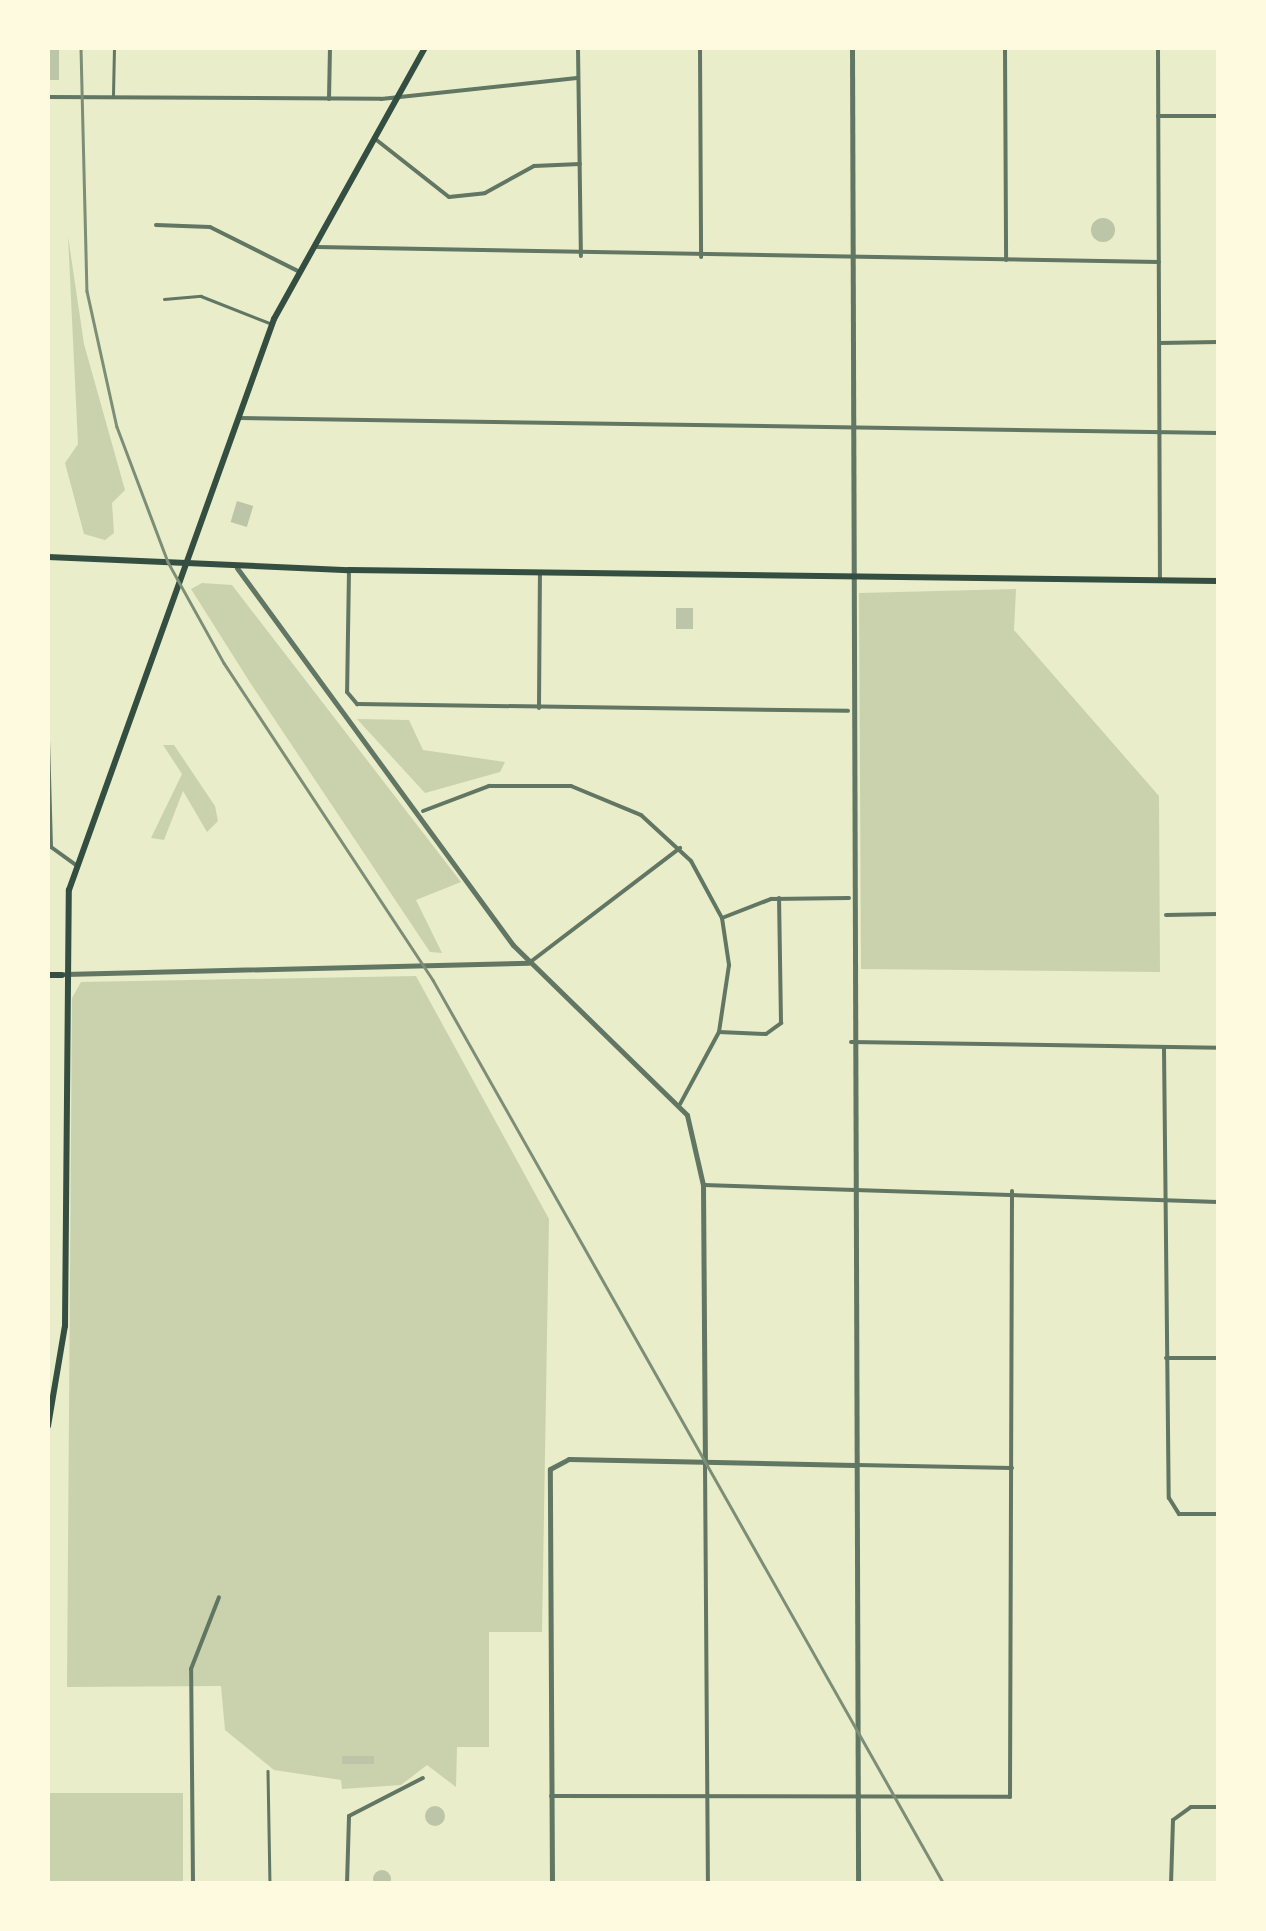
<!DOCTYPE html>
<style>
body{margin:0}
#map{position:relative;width:1266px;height:1931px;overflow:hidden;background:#e9edc9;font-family:Cabin,sans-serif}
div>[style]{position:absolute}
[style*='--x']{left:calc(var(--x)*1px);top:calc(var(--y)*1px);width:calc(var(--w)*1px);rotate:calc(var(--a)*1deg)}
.green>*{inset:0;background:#cad2ad;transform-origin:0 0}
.building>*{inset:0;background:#bcc5a7;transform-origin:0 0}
.round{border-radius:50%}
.service>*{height:2.5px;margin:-1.25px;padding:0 1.25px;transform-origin:1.25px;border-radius:1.25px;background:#617663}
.minor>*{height:4px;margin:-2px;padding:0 2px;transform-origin:2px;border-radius:2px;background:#617663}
.tertiary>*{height:5px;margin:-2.5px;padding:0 2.5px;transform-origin:2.5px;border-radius:2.5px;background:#617663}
.secondary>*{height:6px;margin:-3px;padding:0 3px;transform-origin:3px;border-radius:3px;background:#344e41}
.primary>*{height:6px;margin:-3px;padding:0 3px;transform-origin:3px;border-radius:3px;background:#344e41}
.rail>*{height:2.5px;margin:-1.25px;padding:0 1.25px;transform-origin:1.25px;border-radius:1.25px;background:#7c8e77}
span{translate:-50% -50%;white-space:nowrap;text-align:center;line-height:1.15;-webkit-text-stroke:10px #fefae0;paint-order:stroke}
.frame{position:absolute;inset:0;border:50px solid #fefae0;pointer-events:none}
</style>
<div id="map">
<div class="green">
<i style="clip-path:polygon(68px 236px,84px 344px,125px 490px,112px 503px,114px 533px,105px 540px,84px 534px,65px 463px,78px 444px)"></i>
<i style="clip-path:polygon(202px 583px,232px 585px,461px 882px,416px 900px,442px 953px,430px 952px,251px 684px,191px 589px)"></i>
<i style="clip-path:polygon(1016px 589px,1014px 630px,1159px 796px,1160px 972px,861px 969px,859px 593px)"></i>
<i style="clip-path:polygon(357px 719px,409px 720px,423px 750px,505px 762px,500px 772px,425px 793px)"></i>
<i style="clip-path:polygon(163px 745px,174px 745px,215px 806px,218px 821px,207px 832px,183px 791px,164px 840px,151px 838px,182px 774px)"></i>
<i style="clip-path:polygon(416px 976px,549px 1219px,542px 1632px,489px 1632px,489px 1747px,457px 1747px,456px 1787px,427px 1765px,401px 1785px,342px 1789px,341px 1780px,274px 1770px,225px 1730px,221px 1686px,67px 1687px,72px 998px,81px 982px)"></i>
<i style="left:48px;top:1793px;width:135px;height:90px"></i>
</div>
<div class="building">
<i style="left:48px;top:48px;width:11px;height:32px"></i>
<i class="round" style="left:1091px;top:218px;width:24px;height:24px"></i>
<i style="left:237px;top:501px;width:17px;height:22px;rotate:17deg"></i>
<i style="left:676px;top:608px;width:17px;height:21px"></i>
<i style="left:342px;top:1756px;width:32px;height:8px"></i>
<i class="round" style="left:425px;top:1806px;width:20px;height:20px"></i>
<i class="round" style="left:373px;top:1870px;width:18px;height:18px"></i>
</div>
<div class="service">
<i style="--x:113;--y:95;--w:47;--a:-88.8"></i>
<i style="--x:164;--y:299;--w:37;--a:-5"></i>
<i style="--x:201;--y:296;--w:76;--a:21.5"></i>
<i style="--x:268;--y:1771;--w:113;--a:89"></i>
</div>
<div class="minor">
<i style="--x:578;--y:48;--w:208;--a:89.2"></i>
<i style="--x:700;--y:48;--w:209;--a:89.7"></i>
<i style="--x:1005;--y:48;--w:212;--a:89.7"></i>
<i style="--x:1158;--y:48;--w:533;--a:89.79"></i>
<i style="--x:48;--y:97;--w:333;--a:0.3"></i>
<i style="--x:381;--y:99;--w:197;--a:-6.1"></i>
<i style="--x:329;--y:99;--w:51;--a:-88.9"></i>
<i style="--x:1158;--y:116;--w:60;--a:0"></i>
<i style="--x:374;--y:138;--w:95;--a:38.2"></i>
<i style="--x:449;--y:197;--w:36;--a:-6"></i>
<i style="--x:485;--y:193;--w:56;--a:-28.9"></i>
<i style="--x:534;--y:166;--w:46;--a:-2.5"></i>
<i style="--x:156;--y:225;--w:54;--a:2.1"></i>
<i style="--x:210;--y:227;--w:98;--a:26.6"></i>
<i style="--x:317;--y:247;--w:842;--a:1.02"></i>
<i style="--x:1160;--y:343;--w:58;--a:-1"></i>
<i style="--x:239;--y:418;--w:979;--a:0.88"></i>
<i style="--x:349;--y:570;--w:122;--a:90.9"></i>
<i style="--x:347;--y:692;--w:16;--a:50"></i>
<i style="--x:357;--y:704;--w:491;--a:0.8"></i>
<i style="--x:539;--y:708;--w:135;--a:-89.6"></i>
<i style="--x:48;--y:740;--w:107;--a:88.4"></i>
<i style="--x:51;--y:847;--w:31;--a:36"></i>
<i style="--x:423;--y:811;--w:71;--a:-20.7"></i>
<i style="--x:489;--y:786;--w:82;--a:0"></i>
<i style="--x:571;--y:786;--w:76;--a:22.5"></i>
<i style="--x:641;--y:815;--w:68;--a:42.6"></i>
<i style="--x:691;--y:861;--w:65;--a:61.5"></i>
<i style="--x:722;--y:918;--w:48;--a:81.5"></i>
<i style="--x:729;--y:965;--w:68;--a:98.5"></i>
<i style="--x:719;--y:1032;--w:82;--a:118.4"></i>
<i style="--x:1166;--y:915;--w:52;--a:-1.1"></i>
<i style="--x:722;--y:918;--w:53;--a:-21.2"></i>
<i style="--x:771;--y:899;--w:78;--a:-0.7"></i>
<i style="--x:529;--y:963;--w:190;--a:-37.3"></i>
<i style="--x:719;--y:1032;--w:47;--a:2.4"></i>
<i style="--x:766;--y:1034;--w:19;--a:-36"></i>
<i style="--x:781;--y:1023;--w:125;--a:-90.9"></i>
<i style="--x:851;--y:1042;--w:367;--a:0.9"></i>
<i style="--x:1164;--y:1048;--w:450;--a:89.4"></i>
<i style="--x:1169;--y:1498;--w:19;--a:58"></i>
<i style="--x:1179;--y:1514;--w:39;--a:0"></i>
<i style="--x:704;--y:1185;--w:514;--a:1.89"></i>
<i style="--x:1166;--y:1358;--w:52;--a:0"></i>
<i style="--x:705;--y:1463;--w:421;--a:89.6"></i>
<i style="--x:857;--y:1465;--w:155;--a:1.1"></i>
<i style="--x:551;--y:1796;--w:459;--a:0.1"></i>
<i style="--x:1010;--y:1797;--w:606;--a:-89.81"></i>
<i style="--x:193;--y:1884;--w:215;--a:-90.5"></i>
<i style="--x:191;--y:1669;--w:77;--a:-68.7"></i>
<i style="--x:347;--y:1884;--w:68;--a:-88.3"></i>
<i style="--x:349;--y:1816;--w:83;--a:-27.2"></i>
<i style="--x:1171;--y:1884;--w:64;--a:-88.2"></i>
<i style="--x:1173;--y:1820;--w:22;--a:-36"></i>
<i style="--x:1191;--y:1807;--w:27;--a:0"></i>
</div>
<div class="tertiary">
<i style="--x:852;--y:48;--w:1836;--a:89.81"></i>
<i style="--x:237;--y:568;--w:467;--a:53.8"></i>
<i style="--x:513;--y:945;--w:243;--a:44.3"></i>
<i style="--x:687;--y:1115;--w:72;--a:77.1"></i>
<i style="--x:703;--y:1185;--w:277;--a:89.6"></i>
<i style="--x:65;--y:974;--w:464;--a:-1.4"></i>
<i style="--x:552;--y:1884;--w:415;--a:-90.3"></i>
<i style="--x:550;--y:1469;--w:21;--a:-28"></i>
<i style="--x:569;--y:1459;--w:286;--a:1.2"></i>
</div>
<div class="secondary">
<i style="--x:48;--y:557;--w:301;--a:2.5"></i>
<i style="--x:349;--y:570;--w:869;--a:0.73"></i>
<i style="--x:48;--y:975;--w:14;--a:0"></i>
</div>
<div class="primary">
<i style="--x:48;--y:1426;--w:101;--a:-80.4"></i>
<i style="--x:65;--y:1326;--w:436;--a:-89.5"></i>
<i style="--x:69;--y:890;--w:607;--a:-70.25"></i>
<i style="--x:274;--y:319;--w:310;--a:-60.9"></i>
</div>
<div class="rail">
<i style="--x:81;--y:48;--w:243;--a:88.6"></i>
<i style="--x:87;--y:291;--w:139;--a:77.6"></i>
<i style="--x:117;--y:427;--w:144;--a:69.3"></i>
<i style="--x:168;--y:562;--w:115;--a:61"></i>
<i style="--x:224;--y:663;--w:380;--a:56.6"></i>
<i style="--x:433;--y:980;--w:1038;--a:60.52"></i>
</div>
<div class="frame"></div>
</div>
